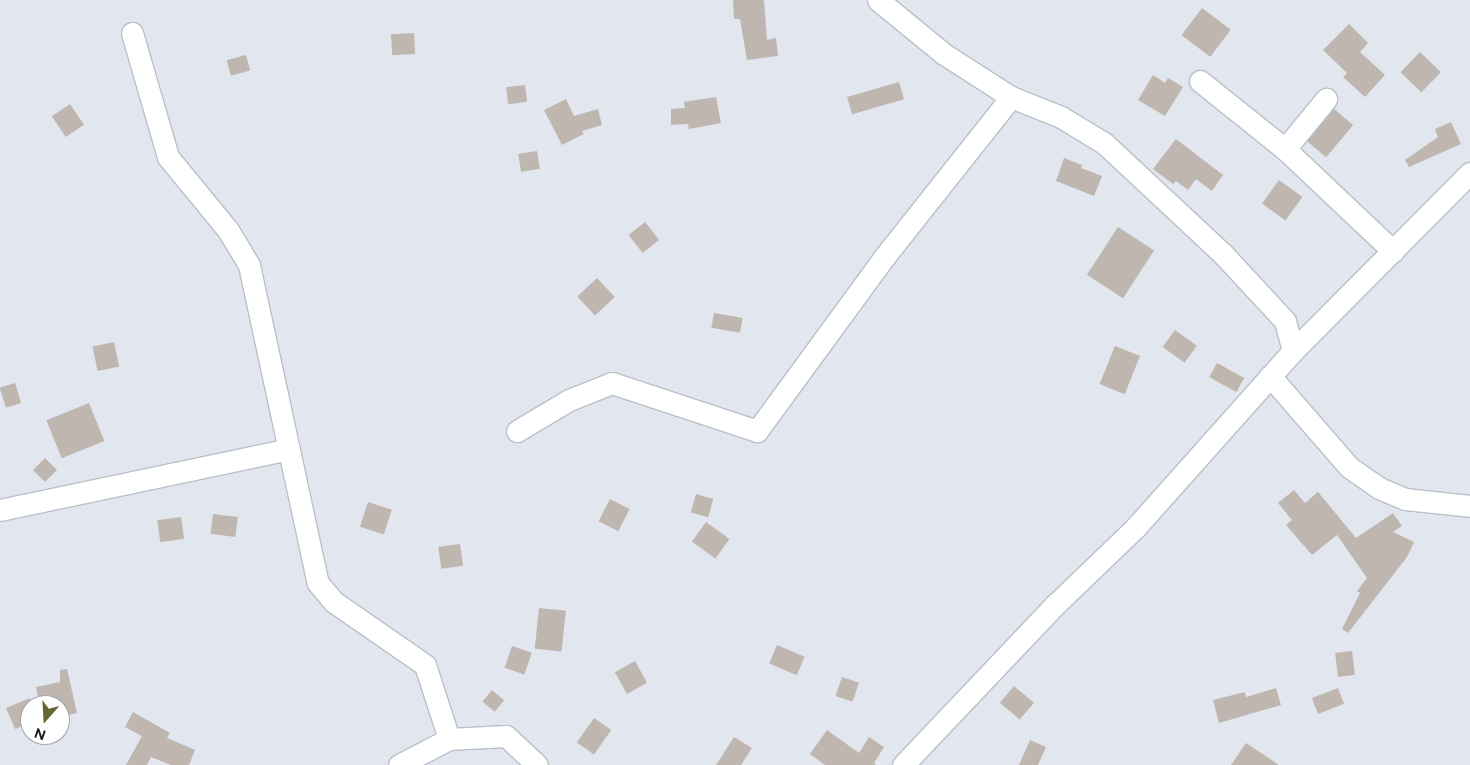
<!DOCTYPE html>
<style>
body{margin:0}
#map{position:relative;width:1470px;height:765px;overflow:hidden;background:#e1e6ef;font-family:Figtree,sans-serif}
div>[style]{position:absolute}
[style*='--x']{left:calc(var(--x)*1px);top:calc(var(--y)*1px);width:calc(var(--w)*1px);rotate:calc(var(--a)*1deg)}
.building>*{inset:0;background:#beb6af;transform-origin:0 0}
.roads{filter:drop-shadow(1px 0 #bac0c8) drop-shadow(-1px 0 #bac0c8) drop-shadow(0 1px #bac0c8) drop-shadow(0 -1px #bac0c8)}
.street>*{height:21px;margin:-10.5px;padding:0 10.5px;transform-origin:10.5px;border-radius:10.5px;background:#fff}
span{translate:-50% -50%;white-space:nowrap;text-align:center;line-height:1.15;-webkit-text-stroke:4.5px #fff;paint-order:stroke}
.north{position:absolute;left:20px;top:695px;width:50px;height:50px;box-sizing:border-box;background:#fff;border:1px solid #a3a4a5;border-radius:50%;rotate:199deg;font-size:14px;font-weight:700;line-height:20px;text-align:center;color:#191b1e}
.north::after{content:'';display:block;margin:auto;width:18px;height:22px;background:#676532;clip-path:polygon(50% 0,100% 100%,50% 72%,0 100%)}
</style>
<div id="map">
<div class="building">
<i style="clip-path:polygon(733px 0,764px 0,767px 40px,776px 38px,778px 56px,747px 60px,740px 19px,734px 19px)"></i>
<i style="left:1202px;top:8px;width:36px;height:34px;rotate:37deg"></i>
<i style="clip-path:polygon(1349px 24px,1368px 43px,1360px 52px,1385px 75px,1365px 97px,1343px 77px,1347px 73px,1323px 50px)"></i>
<i style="left:414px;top:33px;width:21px;height:23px;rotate:87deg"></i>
<i style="left:1420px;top:52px;width:29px;height:28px;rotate:44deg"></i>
<i style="left:246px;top:55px;width:16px;height:20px;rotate:75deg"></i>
<i style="clip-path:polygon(1153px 75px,1165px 83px,1168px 78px,1183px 87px,1165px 116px,1138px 100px)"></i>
<i style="left:899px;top:82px;width:18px;height:54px;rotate:74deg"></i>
<i style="left:525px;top:85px;width:17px;height:19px;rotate:83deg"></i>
<i style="clip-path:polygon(716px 97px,721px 123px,689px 129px,688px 124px,671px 125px,671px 109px,685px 108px,684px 102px)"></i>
<i style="clip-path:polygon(566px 99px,574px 116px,598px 109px,602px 125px,582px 131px,584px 134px,562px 145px,544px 110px)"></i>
<i style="left:70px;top:104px;width:25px;height:22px;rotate:56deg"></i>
<i style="left:1334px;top:109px;width:25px;height:42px;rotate:40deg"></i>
<i style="clip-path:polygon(1451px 122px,1461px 144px,1409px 167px,1405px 160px,1438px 137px,1435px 129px)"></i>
<i style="clip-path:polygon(1176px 139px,1223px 175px,1212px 191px,1196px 179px,1188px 190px,1176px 181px,1173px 184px,1153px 169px)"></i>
<i style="left:537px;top:151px;width:18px;height:19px;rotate:81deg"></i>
<i style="clip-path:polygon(1064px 158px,1082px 165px,1081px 168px,1102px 176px,1094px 196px,1056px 181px)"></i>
<i style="left:1279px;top:180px;width:29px;height:29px;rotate:36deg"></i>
<i style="left:645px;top:222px;width:23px;height:21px;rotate:52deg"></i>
<i style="left:1118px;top:227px;width:43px;height:57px;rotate:33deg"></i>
<i style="left:597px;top:278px;width:26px;height:27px;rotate:47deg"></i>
<i style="left:714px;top:313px;width:29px;height:15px;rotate:10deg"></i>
<i style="left:1175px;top:330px;width:27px;height:21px;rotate:36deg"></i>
<i style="left:114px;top:342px;width:25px;height:22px;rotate:78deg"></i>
<i style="left:1115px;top:346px;width:27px;height:41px;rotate:22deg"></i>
<i style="left:1217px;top:363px;width:31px;height:16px;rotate:29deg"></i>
<i style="left:15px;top:383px;width:21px;height:16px;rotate:73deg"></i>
<i style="left:89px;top:403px;width:41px;height:46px;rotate:68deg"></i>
<i style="left:45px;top:458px;width:17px;height:17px;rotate:45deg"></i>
<i style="clip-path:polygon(1294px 490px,1305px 503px,1318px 492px,1356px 538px,1393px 513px,1402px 526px,1393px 532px,1414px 542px,1407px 557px,1348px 633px,1342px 629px,1360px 593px,1357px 591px,1367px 578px,1337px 535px,1312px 555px,1286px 525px,1292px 520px,1278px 503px)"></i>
<i style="left:696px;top:494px;width:18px;height:19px;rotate:16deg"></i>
<i style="left:610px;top:499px;width:22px;height:25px;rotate:27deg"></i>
<i style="left:368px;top:502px;width:25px;height:26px;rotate:18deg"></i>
<i style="left:213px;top:514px;width:25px;height:20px;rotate:7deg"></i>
<i style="left:181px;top:517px;width:22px;height:24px;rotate:82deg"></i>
<i style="left:706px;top:522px;width:29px;height:24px;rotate:36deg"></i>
<i style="left:460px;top:544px;width:22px;height:22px;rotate:82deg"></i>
<i style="left:539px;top:608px;width:27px;height:41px;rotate:6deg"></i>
<i style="left:777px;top:645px;width:30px;height:20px;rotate:23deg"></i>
<i style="left:512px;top:646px;width:21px;height:23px;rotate:19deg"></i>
<i style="left:1352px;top:651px;width:24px;height:17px;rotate:83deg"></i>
<i style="left:635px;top:661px;width:25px;height:23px;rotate:61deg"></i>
<i style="clip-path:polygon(67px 669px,77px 713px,60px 717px,60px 705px,40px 705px,36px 687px,60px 682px,60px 670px)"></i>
<i style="left:842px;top:677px;width:18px;height:20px;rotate:19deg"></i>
<i style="left:1014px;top:686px;width:26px;height:22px;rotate:40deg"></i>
<i style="clip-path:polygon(1276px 688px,1281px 705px,1219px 723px,1213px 700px,1245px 692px,1246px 697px)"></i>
<i style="left:1338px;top:688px;width:17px;height:28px;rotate:69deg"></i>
<i style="left:492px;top:690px;width:16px;height:15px;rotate:40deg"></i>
<i style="clip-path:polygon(30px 698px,30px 723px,15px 729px,6px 708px)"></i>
<i style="clip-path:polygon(133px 712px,170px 733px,167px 738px,195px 750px,189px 765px,171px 765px,151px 757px,147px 765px,126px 765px,142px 736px,125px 727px)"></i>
<i style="left:594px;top:718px;width:21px;height:30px;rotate:35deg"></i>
<i style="clip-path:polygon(827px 730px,859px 753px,869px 737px,884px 747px,874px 763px,876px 765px,825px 765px,810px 754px)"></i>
<i style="clip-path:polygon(734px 737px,752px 748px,741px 765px,716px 765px)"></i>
<i style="clip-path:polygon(1030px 740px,1046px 747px,1038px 765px,1019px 765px)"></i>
<i style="clip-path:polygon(1246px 743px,1279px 765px,1231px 765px)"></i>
</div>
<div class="roads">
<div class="street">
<i style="--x:878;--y:0;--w:85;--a:39.3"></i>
<i style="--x:944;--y:54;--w:80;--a:32.7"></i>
<i style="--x:1011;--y:97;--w:54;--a:21.8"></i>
<i style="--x:1061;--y:117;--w:50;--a:31.2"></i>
<i style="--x:1104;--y:143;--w:161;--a:43"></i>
<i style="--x:1222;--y:253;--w:93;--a:47.2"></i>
<i style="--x:1285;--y:321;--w:31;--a:75"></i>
<i style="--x:132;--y:33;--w:129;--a:73.8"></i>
<i style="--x:168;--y:157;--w:94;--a:50.6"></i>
<i style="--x:228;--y:230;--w:41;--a:59"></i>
<i style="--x:249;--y:265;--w:325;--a:77.8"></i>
<i style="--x:318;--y:583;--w:25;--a:50"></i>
<i style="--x:334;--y:602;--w:111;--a:34.7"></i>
<i style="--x:425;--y:665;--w:78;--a:72"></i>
<i style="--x:1200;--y:81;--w:109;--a:38.7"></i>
<i style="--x:1285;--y:149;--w:149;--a:43.4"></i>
<i style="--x:1285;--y:149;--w:65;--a:-50.6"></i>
<i style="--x:1270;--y:376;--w:121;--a:49"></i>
<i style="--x:1349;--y:467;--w:37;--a:35"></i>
<i style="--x:1379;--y:488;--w:28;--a:23"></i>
<i style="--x:1405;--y:499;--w:65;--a:6.1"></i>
<i style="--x:517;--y:431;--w:61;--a:-30.8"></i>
<i style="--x:569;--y:400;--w:46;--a:-21.6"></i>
<i style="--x:612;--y:383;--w:153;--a:18.3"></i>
<i style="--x:757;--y:431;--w:217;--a:-53.8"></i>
<i style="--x:885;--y:256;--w:203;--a:-51.6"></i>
<i style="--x:0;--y:510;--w:295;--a:-11.9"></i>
<i style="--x:399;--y:765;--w:56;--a:-27.5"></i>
<i style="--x:449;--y:739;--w:57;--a:-3"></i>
<i style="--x:506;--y:736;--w:42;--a:43.1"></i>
<i style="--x:903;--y:765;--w:222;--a:-46.5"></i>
<i style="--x:1056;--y:604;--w:111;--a:-43.9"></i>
<i style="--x:1136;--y:527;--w:236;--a:-48.3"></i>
<i style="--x:1293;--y:351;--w:251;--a:-45.2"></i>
</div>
</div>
<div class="north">N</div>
</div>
